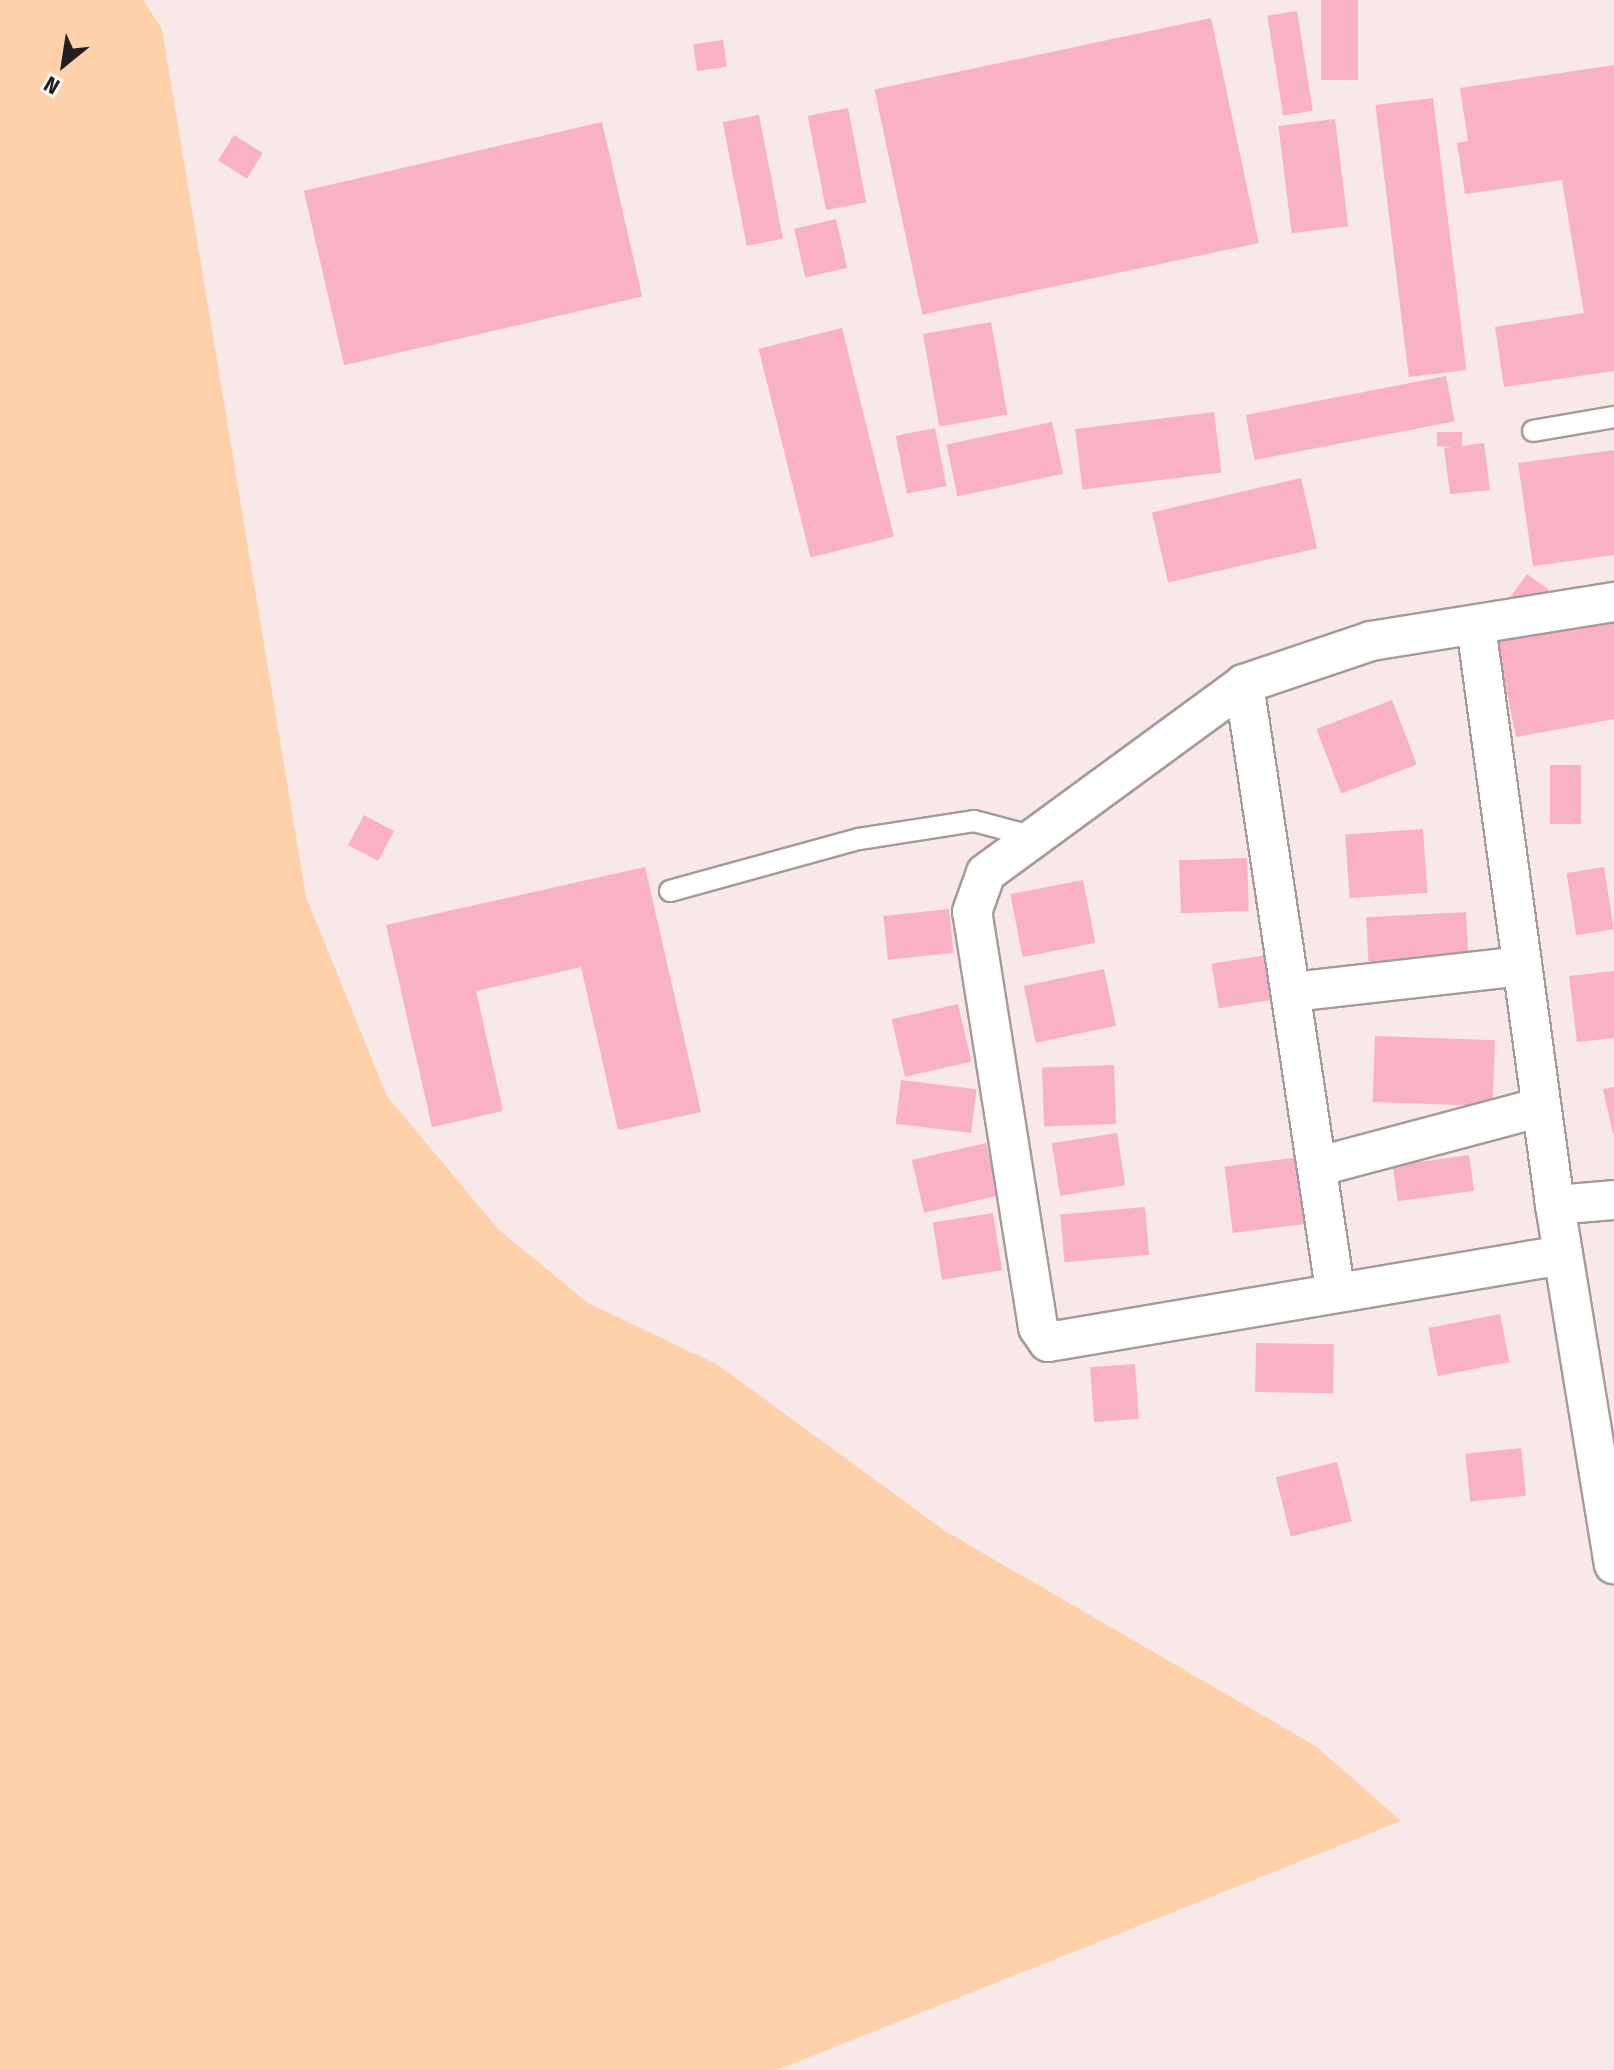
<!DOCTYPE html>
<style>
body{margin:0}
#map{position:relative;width:1614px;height:2070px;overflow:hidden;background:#f8e8e7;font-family:"Fira Sans Condensed",sans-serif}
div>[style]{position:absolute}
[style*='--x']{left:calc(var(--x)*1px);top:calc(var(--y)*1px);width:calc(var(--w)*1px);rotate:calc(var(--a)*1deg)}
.green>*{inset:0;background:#ffd1aa}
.building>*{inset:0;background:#f9b2c3;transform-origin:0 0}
.roads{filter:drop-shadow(2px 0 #a89a99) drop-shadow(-2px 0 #a89a99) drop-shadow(0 2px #a89a99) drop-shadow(0 -2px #a89a99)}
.service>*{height:20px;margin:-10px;padding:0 10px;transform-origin:10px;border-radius:10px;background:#fff}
.minor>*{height:38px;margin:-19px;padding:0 19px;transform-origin:19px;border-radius:19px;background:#fff}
span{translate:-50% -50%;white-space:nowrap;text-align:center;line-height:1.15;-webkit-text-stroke:6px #fef8f8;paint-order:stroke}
.north{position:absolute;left:24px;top:24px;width:80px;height:80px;-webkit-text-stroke:6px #fef8f8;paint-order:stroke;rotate:210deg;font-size:22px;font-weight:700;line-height:32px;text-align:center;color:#231e1d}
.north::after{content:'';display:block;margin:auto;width:28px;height:36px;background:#231e1d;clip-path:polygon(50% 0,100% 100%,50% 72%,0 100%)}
</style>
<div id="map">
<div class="green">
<i style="clip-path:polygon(0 0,143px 0,162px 29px,306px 897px,387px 1096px,498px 1229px,588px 1303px,718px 1365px,945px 1531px,1317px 1747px,1401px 1821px,777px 2070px,0 2070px)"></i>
</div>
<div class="building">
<i style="left:1321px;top:0;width:37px;height:80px"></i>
<i style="left:1297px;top:11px;width:101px;height:30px;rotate:81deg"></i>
<i style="left:1211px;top:18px;width:230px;height:344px;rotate:78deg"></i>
<i style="left:723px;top:40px;width:27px;height:30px;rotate:82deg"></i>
<i style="clip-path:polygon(1614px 65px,1614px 371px,1504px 387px,1495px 327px,1584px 313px,1562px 180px,1465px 194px,1457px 143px,1468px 141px,1460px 88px)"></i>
<i style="left:1433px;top:98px;width:274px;height:58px;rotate:83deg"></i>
<i style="left:848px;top:108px;width:96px;height:41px;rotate:79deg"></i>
<i style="left:759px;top:115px;width:126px;height:37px;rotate:79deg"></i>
<i style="left:1335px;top:119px;width:108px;height:57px;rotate:83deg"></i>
<i style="left:602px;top:122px;width:179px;height:306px;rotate:77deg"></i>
<i style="left:234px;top:135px;width:34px;height:30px;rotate:32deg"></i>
<i style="left:836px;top:219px;width:50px;height:43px;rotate:77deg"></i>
<i style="left:991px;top:322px;width:94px;height:69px;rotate:80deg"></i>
<i style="left:842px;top:328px;width:215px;height:86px;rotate:76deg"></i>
<i style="left:1446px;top:376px;width:46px;height:204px;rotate:79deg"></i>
<i style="left:1214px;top:412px;width:61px;height:140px;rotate:83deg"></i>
<i style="left:1052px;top:422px;width:53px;height:108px;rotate:78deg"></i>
<i style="left:935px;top:428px;width:59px;height:40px;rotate:79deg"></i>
<i style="clip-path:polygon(1437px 432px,1462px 432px,1462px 446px,1484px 443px,1490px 490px,1450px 494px,1444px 448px,1452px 447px,1437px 446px)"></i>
<i style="clip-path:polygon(1614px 450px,1614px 555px,1533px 566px,1518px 463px)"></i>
<i style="left:1301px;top:478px;width:72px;height:153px;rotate:77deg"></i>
<i style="left:1527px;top:574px;width:27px;height:28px;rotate:36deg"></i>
<i style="clip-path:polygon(1614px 609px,1614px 719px,1516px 737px,1495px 632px)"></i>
<i style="left:1392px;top:700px;width:69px;height:81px;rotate:69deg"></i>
<i style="left:1550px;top:765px;width:31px;height:59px"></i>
<i style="left:364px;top:815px;width:34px;height:34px;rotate:28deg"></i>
<i style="left:1423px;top:829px;width:64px;height:78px;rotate:86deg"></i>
<i style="left:1247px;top:858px;width:53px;height:68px;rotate:88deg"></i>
<i style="clip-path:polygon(645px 867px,701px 1112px,618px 1130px,581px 967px,476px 991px,503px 1111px,432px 1127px,386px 925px)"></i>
<i style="left:1604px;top:867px;width:63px;height:38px;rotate:81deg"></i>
<i style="left:1083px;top:880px;width:64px;height:74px;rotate:79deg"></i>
<i style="left:949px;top:909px;width:44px;height:66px;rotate:84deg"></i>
<i style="left:1466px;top:912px;width:52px;height:100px;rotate:87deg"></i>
<i style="left:1267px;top:955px;width:45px;height:56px;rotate:81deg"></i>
<i style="left:1104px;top:969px;width:58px;height:82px;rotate:78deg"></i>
<i style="clip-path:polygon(1614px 971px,1614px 1038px,1577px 1042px,1569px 976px)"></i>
<i style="left:958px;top:1004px;width:59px;height:68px;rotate:77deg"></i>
<i style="left:1375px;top:1036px;width:120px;height:66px;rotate:2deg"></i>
<i style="left:1114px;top:1065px;width:59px;height:72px;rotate:88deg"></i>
<i style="left:901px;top:1080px;width:76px;height:44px;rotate:7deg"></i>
<i style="clip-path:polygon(1614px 1087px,1614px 1134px,1613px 1134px,1603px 1089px)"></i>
<i style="left:1117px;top:1133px;width:53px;height:66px;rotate:81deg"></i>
<i style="left:986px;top:1143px;width:54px;height:76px;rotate:77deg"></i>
<i style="left:1469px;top:1155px;width:36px;height:77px;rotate:82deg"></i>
<i style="left:1301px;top:1157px;width:67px;height:77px;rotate:83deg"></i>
<i style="left:1145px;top:1207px;width:48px;height:85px;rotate:85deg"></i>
<i style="left:993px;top:1213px;width:58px;height:61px;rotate:81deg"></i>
<i style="left:1500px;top:1314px;width:49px;height:73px;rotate:79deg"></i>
<i style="left:1256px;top:1343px;width:78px;height:49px;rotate:1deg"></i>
<i style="left:1135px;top:1364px;width:55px;height:45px;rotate:86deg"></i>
<i style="left:1521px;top:1448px;width:48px;height:56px;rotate:84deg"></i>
<i style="left:1337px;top:1462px;width:61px;height:63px;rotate:76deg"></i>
</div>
<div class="roads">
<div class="service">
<i style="--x:1533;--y:431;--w:82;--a:-9.8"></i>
<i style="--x:670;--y:891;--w:196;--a:-15.4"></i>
<i style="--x:859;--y:839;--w:116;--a:-8.9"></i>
<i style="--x:974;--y:821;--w:62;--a:14.9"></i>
</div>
<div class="minor">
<i style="--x:1476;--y:626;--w:584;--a:82.23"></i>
<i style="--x:1555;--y:1205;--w:364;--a:80.7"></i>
<i style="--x:1244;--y:684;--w:612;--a:81.45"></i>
<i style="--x:1293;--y:992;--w:228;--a:-6.5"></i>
<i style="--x:1320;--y:1166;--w:229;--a:-14.9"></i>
<i style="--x:1555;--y:1205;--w:59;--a:-4.8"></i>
<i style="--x:1563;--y:1255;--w:522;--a:170.41"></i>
<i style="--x:1048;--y:1342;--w:18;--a:-124"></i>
<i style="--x:1038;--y:1327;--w:420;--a:-99"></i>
<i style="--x:972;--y:912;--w:41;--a:-70.3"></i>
<i style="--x:986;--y:873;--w:320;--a:-36.2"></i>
<i style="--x:1244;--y:684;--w:134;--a:-18.7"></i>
<i style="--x:1371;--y:641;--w:246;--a:-9.1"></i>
</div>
</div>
<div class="north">N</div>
</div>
